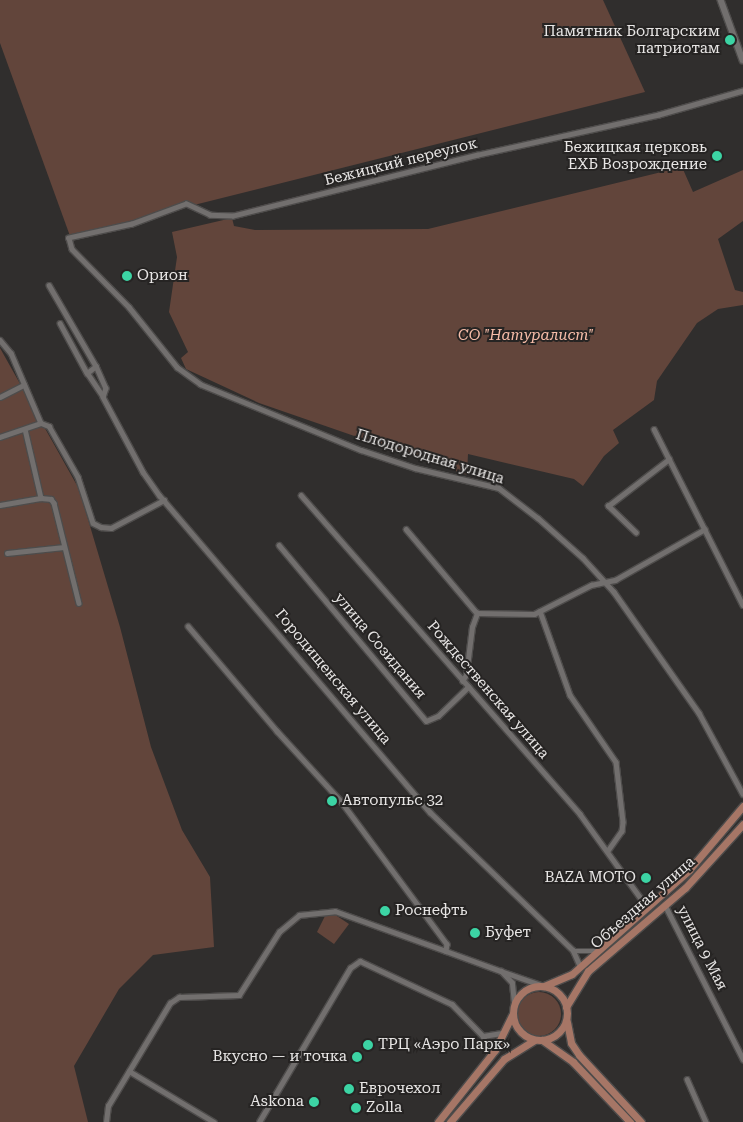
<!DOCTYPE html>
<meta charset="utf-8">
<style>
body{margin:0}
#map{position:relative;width:743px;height:1122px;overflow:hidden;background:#302e2d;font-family:"Roboto Serif",serif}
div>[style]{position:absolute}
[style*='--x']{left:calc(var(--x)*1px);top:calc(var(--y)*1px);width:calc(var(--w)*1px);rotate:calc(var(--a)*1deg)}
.green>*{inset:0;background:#62453b}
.round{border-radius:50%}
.roads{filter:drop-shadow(1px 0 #4e4c4b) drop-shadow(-1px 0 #4e4c4b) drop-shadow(0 1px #4e4c4b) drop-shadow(0 -1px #4e4c4b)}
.minor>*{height:4.5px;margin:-2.25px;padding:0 2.25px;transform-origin:2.25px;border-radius:2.25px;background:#726f6e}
.tertiary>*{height:5.5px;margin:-2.75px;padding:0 2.75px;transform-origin:2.75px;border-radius:2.75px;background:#726f6e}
.primary>*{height:7px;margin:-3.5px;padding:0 3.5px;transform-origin:3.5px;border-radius:3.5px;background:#a67666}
.primary>.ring{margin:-3.5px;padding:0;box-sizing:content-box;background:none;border:7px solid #a67666;border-radius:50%}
.dots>*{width:14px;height:14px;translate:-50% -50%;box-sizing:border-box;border:2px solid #262423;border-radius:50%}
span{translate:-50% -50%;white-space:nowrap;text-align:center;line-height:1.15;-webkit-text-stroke:4px #262423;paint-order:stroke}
.poi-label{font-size:15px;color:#e8e6e5}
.right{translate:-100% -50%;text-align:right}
.left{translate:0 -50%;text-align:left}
.street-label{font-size:15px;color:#e8e6e5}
.park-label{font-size:15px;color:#f7bda9;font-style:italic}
</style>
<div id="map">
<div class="green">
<i style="clip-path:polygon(0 0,603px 0,645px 92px,70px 236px,0 43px)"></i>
<i style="clip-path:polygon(682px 167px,693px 192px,743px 170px,743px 221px,718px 239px,735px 290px,743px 292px,743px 305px,718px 309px,697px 323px,657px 381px,654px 400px,613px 430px,619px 443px,604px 456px,583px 486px,574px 479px,468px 454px,467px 475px,259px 403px,186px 369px,181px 358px,188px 352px,169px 312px,177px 257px,172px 232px,232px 218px,234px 226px,255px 230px,428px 229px)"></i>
<i style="clip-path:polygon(0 348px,79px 489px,120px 627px,151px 747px,182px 830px,210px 877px,214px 947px,153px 955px,119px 989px,74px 1066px,88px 1122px,0 1122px)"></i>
<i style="clip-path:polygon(331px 912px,349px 924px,334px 944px,317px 932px,326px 914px)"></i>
<i class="round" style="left:517px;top:992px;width:44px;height:44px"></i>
</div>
<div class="roads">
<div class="minor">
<i style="--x:743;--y:91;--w:87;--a:164.1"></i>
<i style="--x:659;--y:115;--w:185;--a:167.5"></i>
<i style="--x:478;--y:155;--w:252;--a:166"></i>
<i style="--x:233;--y:216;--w:23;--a:-178"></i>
<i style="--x:210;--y:215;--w:26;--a:-155"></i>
<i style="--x:186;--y:204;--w:58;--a:159.7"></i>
<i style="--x:132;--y:224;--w:65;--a:167.5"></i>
<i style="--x:69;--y:238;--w:11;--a:75"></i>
<i style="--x:72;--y:249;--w:81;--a:45.5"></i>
<i style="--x:129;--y:307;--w:77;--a:51.3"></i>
<i style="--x:177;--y:367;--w:29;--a:36"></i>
<i style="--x:200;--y:384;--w:174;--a:22.3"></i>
<i style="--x:361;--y:450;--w:57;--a:18.4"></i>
<i style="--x:415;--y:468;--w:86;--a:13.4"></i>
<i style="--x:499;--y:488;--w:49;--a:37.6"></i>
<i style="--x:538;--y:518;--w:60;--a:41.6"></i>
<i style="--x:583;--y:558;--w:46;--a:47.6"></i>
<i style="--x:614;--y:592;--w:148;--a:54.9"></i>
<i style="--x:699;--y:713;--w:92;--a:61.5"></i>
<i style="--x:49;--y:285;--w:94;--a:59.9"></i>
<i style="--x:60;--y:323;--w:57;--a:61.6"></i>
<i style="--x:0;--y:340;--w:17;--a:50"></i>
<i style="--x:11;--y:353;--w:76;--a:66.8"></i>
<i style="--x:0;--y:397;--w:27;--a:-27"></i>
<i style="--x:103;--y:397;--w:29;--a:-124"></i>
<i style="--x:87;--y:373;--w:11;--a:-38"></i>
<i style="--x:96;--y:366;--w:24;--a:66"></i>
<i style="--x:106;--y:388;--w:9;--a:108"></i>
<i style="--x:103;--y:397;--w:85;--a:61.9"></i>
<i style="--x:143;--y:472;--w:29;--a:55"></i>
<i style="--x:160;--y:496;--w:416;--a:49.5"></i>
<i style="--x:430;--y:812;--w:199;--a:44"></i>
<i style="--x:573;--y:950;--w:17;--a:66"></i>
<i style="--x:25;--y:429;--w:71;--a:76.9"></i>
<i style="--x:41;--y:498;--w:10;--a:6"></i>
<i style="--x:51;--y:499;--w:5;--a:53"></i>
<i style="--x:54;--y:503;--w:103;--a:76"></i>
<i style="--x:654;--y:429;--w:197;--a:63.2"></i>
<i style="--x:0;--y:437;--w:43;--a:-18.9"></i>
<i style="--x:41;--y:423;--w:9;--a:21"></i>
<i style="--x:49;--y:426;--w:59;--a:60.4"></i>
<i style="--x:78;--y:477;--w:48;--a:71.9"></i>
<i style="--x:93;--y:523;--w:9;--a:27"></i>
<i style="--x:101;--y:527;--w:10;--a:6"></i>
<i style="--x:111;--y:528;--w:60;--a:-27.8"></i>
<i style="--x:301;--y:495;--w:424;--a:48.8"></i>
<i style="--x:580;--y:814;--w:115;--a:54.2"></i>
<i style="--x:0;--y:505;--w:42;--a:-9.7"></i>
<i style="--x:406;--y:529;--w:110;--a:49.8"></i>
<i style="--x:636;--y:533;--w:39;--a:-136"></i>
<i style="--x:608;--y:506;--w:77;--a:-37.6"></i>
<i style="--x:279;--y:545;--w:229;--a:50.1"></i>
<i style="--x:426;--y:721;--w:13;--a:-23"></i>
<i style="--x:438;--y:716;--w:42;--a:-44"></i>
<i style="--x:7;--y:553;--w:57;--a:-6"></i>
<i style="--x:540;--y:611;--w:89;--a:70.3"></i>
<i style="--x:570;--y:695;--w:81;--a:55.5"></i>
<i style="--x:616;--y:762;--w:60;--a:83.3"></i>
<i style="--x:623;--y:822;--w:9;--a:96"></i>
<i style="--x:622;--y:831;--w:24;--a:125"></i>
<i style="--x:477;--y:613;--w:57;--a:1"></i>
<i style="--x:534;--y:614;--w:64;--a:-27"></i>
<i style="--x:591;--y:585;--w:25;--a:-12"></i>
<i style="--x:615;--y:580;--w:103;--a:-29.5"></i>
<i style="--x:188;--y:626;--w:138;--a:49.7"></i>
<i style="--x:277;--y:731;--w:95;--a:47.6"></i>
<i style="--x:341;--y:801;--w:178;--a:53.5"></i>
<i style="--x:447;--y:944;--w:7;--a:98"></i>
<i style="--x:446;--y:951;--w:59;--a:20"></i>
<i style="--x:462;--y:681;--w:7;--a:-56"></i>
<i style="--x:466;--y:675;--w:48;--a:-82.9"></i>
<i style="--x:472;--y:627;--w:15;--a:-70"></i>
<i style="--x:665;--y:905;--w:173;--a:63.1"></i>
<i style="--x:575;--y:951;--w:21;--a:0"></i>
<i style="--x:514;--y:1003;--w:20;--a:-96"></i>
<i style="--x:512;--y:983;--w:16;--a:-133"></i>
<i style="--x:501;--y:971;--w:46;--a:19.2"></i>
<i style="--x:483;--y:1036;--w:20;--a:-9"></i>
<i style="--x:129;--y:1071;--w:99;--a:31"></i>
<i style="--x:687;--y:1079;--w:47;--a:66.2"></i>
<i style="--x:106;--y:1122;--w:16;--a:-83"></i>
<i style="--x:108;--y:1106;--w:120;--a:-59"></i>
<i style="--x:170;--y:1003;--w:11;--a:-34"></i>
<i style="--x:179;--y:997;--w:60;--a:-1.9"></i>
<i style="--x:239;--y:995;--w:75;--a:-57.6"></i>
<i style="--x:279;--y:932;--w:26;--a:-40"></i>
<i style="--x:299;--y:915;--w:36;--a:-6"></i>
<i style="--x:335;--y:911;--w:118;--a:19.8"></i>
<i style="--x:259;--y:1122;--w:179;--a:-59.4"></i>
<i style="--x:350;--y:968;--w:12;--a:-35"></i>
<i style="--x:360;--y:961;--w:102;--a:25.1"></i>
<i style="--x:452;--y:1004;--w:45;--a:45.9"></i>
<i style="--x:483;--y:1036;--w:21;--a:67"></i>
</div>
<div class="tertiary">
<i style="--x:721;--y:0;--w:64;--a:69.9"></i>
</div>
<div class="primary">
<i class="ring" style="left:513px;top:986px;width:47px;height:47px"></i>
<i style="--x:544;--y:986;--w:30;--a:-23"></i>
<i style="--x:572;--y:974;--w:157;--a:-41.6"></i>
<i style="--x:689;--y:870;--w:84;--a:-49.8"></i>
<i style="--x:566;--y:1007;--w:42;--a:-58.6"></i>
<i style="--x:588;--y:971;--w:128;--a:-40.6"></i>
<i style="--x:685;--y:888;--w:86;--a:-47.8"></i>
<i style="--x:567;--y:1022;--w:21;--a:79"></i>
<i style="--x:571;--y:1043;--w:14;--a:56"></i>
<i style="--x:579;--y:1055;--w:91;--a:47.2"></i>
<i style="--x:542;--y:1040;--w:38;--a:35"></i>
<i style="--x:573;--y:1062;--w:83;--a:46.5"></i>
<i style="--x:438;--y:1122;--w:92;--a:-51.6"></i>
<i style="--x:495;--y:1050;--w:39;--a:-64"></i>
<i style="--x:450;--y:1122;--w:83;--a:-49.4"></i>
<i style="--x:504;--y:1059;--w:36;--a:-32"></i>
</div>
</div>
<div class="dots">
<i style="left:730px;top:40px;background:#3cd4a4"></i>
<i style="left:717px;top:156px;background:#3cd4a4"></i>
<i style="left:127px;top:276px;background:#3cd4a4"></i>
<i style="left:332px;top:801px;background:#3cd4a4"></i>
<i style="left:646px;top:878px;background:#3cd4a4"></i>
<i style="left:385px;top:911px;background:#3cd4a4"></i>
<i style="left:475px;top:933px;background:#3cd4a4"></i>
<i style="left:368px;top:1045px;background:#3cd4a4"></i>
<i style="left:357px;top:1057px;background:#3cd4a4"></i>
<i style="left:349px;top:1089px;background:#3cd4a4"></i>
<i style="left:314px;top:1102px;background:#3cd4a4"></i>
<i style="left:356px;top:1108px;background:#3cd4a4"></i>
</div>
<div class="poi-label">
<span class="right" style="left:720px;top:40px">Памятник Болгарским<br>патриотам</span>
<span class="right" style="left:707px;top:156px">Бежицкая церковь<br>ЕХБ Возрождение</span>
<span class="left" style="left:137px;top:276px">Орион</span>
<span class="left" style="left:342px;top:801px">Автопульс 32</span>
<span class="right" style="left:636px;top:878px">BAZA MOTO</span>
<span class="left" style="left:395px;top:911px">Роснефть</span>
<span class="left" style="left:485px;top:933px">Буфет</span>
<span class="left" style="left:378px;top:1045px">ТРЦ «Аэро Парк»</span>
<span class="right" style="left:347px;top:1057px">Вкусно — и точка</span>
<span class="left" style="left:359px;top:1089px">Еврочехол</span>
<span class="right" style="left:304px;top:1102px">Askona</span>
<span class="left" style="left:366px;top:1108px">Zolla</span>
</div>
<div class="street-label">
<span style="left:401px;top:162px;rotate:-14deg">Бежицкий переулок</span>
<span style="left:430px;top:457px;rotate:17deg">Плодородная улица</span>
<span style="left:380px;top:646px;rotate:50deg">улица Созидания</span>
<span style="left:333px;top:677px;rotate:50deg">Городищенская улица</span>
<span style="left:488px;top:690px;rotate:49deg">Рождественская улица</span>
<span style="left:643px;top:903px;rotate:-41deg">Объездная улица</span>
<span style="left:702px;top:948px;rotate:63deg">улица 9 Мая</span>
</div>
<div class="park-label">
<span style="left:526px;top:336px">СО "Натуралист"</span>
</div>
</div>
